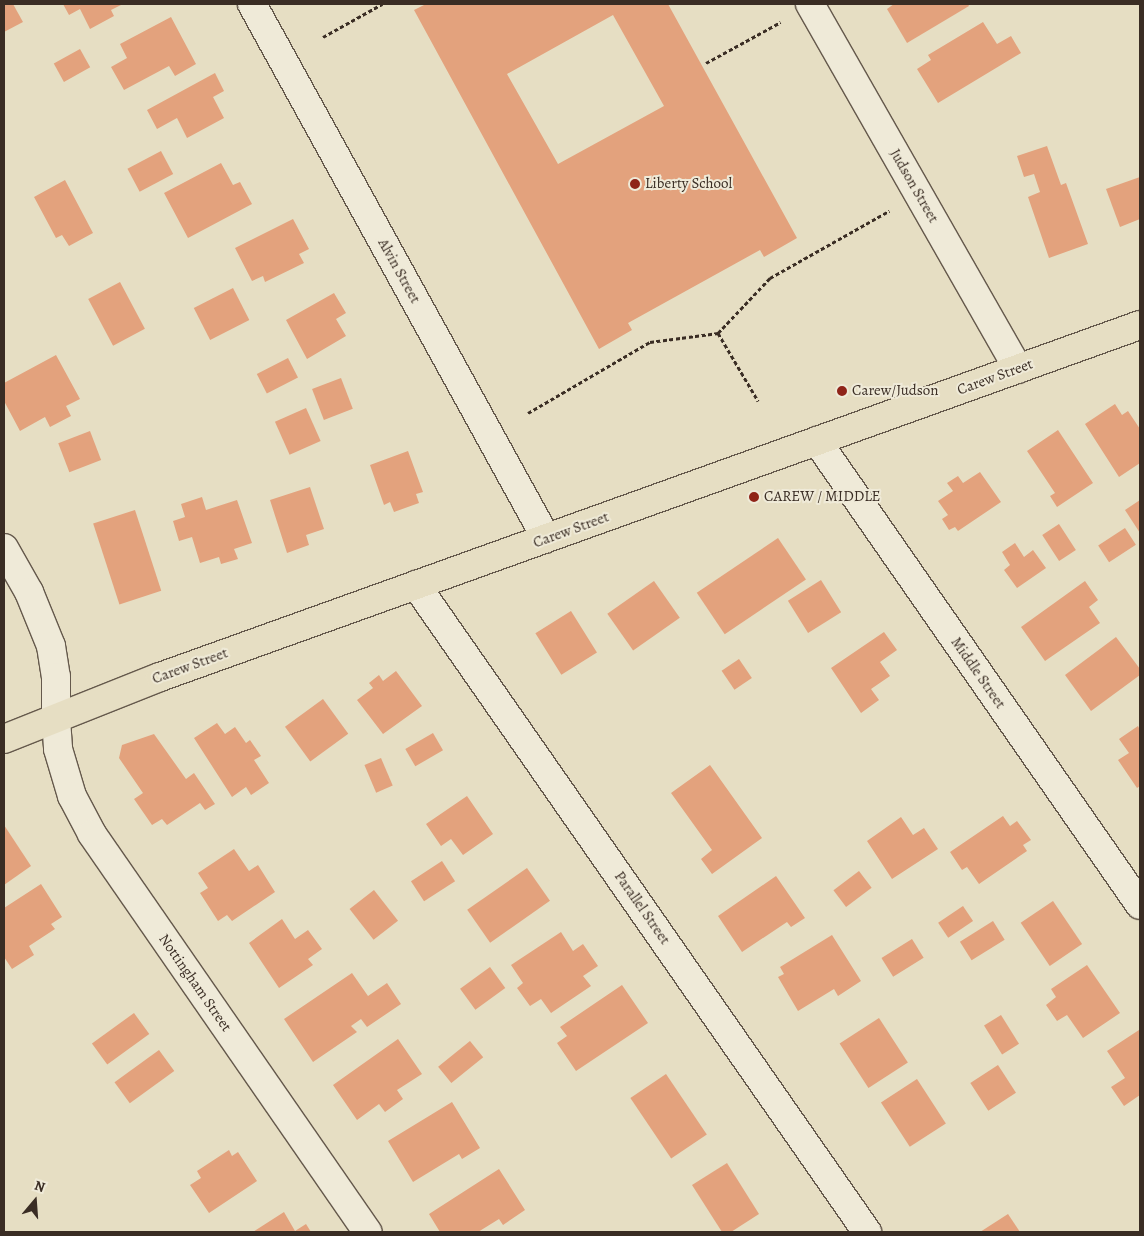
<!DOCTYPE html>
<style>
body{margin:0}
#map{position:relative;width:1144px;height:1236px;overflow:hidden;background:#e6dec3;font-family:Alegreya,serif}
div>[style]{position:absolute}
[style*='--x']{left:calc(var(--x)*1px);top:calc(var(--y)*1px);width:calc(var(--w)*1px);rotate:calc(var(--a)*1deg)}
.building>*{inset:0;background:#e3a27d;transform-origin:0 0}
.path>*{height:3px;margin-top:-1.5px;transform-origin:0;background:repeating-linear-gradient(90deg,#3a2d24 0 4px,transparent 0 6.5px)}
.roads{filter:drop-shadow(1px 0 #65594c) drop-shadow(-1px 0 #65594c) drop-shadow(0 1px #65594c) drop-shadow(0 -1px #65594c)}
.street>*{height:28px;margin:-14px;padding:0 14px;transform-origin:14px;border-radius:14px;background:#efead8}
.secondary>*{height:28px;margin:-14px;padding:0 14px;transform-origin:14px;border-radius:14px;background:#efead8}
.primary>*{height:28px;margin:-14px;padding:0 14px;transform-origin:14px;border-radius:14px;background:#e6dec3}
.dots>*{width:14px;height:14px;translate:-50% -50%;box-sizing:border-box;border:2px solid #efead8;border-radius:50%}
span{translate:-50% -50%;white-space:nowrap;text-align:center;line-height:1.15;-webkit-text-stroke:4px #efead8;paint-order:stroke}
.poi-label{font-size:15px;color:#3a2d24}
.left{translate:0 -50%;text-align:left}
.street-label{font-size:15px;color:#3a2d24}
.frame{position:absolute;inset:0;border:5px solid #3a2d24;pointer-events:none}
.north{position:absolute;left:10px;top:1176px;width:50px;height:50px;-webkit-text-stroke:4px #efead8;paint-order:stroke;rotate:18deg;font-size:14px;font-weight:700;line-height:20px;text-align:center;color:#3a2d24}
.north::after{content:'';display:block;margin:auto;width:18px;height:22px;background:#3a2d24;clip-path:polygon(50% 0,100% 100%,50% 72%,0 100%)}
</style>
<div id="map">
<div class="building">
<i style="clip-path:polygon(4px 4px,13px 4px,23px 22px,4px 32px)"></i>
<i style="clip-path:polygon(63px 4px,123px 4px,111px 10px,114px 16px,90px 29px,80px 9px,69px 15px)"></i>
<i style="clip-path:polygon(evenodd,426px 4px,668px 4px,797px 238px,764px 257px,760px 250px,628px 323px,632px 330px,599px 349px,414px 10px,426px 4px,613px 15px,664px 106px,558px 164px,507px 74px,613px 15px)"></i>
<i style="clip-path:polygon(894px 4px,968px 4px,969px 6px,907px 43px,887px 9px)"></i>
<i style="clip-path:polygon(171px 17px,196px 64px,175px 76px,169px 66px,124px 90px,111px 67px,127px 58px,120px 44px)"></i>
<i style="clip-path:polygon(983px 22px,997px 44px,1011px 36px,1021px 53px,938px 103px,917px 69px,931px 60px,928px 55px)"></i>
<i style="left:80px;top:49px;width:21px;height:30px;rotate:61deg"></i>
<i style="clip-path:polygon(215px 73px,224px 91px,213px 97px,224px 118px,187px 138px,177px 118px,157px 129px,147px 110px)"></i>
<i style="clip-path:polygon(1047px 146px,1061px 185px,1066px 183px,1088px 244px,1049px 258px,1028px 197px,1040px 192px,1034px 174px,1024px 177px,1017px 156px)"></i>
<i style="left:161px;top:151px;width:26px;height:38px;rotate:62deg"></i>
<i style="clip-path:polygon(221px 163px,233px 185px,240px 182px,252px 204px,188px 238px,164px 193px)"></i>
<i style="clip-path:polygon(1140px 177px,1140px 219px,1120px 227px,1106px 189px)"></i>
<i style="clip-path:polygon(65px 180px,93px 233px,69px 246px,62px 235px,56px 238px,34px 197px)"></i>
<i style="clip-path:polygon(293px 219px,309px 249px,299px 254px,304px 263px,265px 282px,263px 276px,252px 281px,235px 248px)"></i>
<i style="left:120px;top:282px;width:53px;height:36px;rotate:62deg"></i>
<i style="left:233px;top:288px;width:36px;height:44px;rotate:63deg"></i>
<i style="clip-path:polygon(334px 293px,346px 313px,336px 319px,346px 336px,307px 359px,286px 320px)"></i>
<i style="clip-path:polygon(56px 355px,80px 399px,66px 406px,71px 416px,50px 427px,45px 417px,20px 431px,4px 401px,4px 383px)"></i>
<i style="left:288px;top:358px;width:22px;height:35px;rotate:63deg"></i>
<i style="left:341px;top:378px;width:33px;height:31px;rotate:69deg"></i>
<i style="clip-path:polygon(1115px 404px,1122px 415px,1128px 411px,1140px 429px,1140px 463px,1119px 477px,1085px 424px)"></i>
<i style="left:306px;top:408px;width:36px;height:34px;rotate:66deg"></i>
<i style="clip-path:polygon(1058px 430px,1093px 483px,1057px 507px,1050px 496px,1055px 493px,1027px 451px)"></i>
<i style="left:90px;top:431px;width:31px;height:34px;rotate:69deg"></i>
<i style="clip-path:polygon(408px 451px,423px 492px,416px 494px,419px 503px,394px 512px,390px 502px,384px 505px,370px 465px)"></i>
<i style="clip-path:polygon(980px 472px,1001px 502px,958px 531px,955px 527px,949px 530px,942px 519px,948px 515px,938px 501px,953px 491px,947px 483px,958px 476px,963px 483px)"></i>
<i style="clip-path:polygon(310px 487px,324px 529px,306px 535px,309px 545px,287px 553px,270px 500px)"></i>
<i style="clip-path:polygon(202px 497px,206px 510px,237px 500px,252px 543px,234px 549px,238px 559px,221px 564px,219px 557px,200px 563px,192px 537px,179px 541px,173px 521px,185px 517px,181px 504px)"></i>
<i style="clip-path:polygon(1140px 500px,1140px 533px,1125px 510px)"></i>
<i style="left:135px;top:510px;width:85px;height:44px;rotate:72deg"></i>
<i style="left:1059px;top:524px;width:31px;height:20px;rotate:57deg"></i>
<i style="left:1125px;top:528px;width:20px;height:32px;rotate:57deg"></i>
<i style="left:778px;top:538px;width:50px;height:98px;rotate:56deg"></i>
<i style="clip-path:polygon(1015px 543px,1024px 557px,1033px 550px,1046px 568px,1017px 588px,1004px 570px,1010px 565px,1002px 552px)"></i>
<i style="left:821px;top:580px;width:38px;height:39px;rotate:58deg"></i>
<i style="left:654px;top:581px;width:45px;height:57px;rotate:55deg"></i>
<i style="clip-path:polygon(1085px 581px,1098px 600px,1089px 607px,1100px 623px,1045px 661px,1021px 627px)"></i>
<i style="left:571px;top:611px;width:49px;height:42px;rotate:58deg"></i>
<i style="clip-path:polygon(884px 632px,897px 650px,880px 662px,890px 676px,871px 689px,879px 700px,861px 713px,831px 668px)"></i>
<i style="clip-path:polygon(1116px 637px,1140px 669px,1140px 675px,1091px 711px,1065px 675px)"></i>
<i style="left:739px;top:659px;width:23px;height:21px;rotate:56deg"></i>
<i style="clip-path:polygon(396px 671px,422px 706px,383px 734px,357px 700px,373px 688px,369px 683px,379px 675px,383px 681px)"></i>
<i style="left:323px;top:699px;width:43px;height:47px;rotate:54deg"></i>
<i style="clip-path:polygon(217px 723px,225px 734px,235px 727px,246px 743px,250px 740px,261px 756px,254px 760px,269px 783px,251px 795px,246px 787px,232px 797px,194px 738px)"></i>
<i style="clip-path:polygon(1138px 726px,1140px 730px,1140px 786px,1137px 788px,1118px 760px,1129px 753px,1119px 739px)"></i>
<i style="left:433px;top:733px;width:20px;height:32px;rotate:60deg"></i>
<i style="clip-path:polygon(154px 734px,186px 779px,194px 773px,215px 804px,205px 810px,200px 803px,167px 825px,162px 819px,152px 825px,134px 799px,143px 793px,119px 758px,122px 745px)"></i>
<i style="left:381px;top:758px;width:30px;height:18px;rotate:67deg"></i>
<i style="clip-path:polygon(710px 765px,762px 838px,712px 874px,701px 859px,712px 850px,671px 793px)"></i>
<i style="clip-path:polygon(467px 796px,493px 834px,463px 855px,451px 839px,441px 846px,426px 824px)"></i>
<i style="clip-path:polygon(1003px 816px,1010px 826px,1017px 821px,1031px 840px,1023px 845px,1027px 851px,979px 884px,967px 867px,962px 870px,950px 852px)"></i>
<i style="clip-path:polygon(901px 817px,913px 835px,924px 828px,938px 849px,892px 879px,867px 841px)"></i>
<i style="clip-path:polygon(4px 825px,31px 866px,4px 885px)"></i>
<i style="clip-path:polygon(234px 849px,249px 871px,258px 865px,275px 892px,232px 921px,227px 915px,218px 921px,200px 893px,208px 888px,198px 873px)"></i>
<i style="left:442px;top:861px;width:24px;height:37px;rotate:57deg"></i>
<i style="left:527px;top:868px;width:40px;height:73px;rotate:55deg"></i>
<i style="left:859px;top:871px;width:21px;height:32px;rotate:53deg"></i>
<i style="clip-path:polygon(776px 876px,805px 918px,791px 927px,787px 922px,742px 952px,718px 916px)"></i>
<i style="clip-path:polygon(41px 884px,62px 917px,51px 924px,55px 929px,29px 946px,34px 955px,12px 969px,4px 957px,4px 908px)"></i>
<i style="left:374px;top:890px;width:39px;height:31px;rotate:52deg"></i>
<i style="left:1053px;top:901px;width:52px;height:39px;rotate:56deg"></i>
<i style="left:963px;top:906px;width:18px;height:30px;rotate:56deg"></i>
<i style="clip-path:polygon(282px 919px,295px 939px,308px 930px,322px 949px,308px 959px,313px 965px,279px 988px,249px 943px)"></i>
<i style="left:993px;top:921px;width:22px;height:39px;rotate:58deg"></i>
<i style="clip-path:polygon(561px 932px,573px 951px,583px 944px,598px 966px,583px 976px,591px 986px,551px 1013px,541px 999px,530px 1006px,517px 988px,523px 983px,511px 965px)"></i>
<i style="clip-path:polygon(832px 935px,861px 981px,838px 996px,834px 989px,798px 1011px,778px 977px,784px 974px,780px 967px)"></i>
<i style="left:912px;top:939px;width:22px;height:36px;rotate:58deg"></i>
<i style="clip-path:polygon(1087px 965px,1120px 1013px,1083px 1038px,1067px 1015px,1057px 1021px,1046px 1005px,1056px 997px,1051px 989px)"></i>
<i style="left:490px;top:967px;width:26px;height:37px;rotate:54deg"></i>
<i style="clip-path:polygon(352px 973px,368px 996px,387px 983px,401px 1004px,367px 1027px,361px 1019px,351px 1026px,357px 1032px,313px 1062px,284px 1019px)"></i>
<i style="clip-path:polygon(622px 985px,648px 1023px,576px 1071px,557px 1043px,567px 1036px,560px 1027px)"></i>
<i style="left:134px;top:1013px;width:26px;height:52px;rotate:54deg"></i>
<i style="left:1001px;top:1015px;width:34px;height:20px;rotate:58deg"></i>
<i style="left:879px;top:1018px;width:53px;height:47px;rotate:57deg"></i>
<i style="clip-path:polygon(1139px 1030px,1140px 1095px,1124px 1106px,1111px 1087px,1125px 1078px,1107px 1051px)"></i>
<i style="clip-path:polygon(398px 1039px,422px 1074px,397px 1090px,403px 1099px,385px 1112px,379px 1104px,357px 1120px,333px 1085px)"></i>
<i style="left:470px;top:1041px;width:21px;height:41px;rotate:51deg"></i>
<i style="left:159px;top:1050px;width:26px;height:55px;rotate:54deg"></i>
<i style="left:998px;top:1065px;width:33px;height:33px;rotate:57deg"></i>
<i style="left:666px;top:1074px;width:73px;height:43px;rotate:56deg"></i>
<i style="left:917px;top:1079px;width:53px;height:43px;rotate:57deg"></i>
<i style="clip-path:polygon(452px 1102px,480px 1148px,462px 1159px,459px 1154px,413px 1182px,388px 1141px)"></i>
<i style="clip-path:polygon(229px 1150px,232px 1156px,238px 1152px,257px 1181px,209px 1213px,190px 1185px,201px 1178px,197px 1171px)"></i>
<i style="clip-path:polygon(727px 1163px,759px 1214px,731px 1232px,722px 1232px,692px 1185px)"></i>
<i style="clip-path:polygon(499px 1169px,525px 1210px,503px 1225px,499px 1219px,478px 1232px,440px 1232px,429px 1214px)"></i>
<i style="clip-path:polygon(284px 1212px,295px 1231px,306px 1224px,311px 1232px,253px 1232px)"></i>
<i style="clip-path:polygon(1008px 1214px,1020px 1232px,980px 1232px)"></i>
</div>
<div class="path">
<i style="--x:323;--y:37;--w:68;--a:-29.2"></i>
<i style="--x:706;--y:63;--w:85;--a:-28.7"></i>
<i style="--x:718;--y:333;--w:79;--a:59.5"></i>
<i style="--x:528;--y:413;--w:141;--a:-30.2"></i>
<i style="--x:650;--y:342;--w:69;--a:-7.5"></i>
<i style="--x:718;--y:333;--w:76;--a:-46.6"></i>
<i style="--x:770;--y:278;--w:137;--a:-29.4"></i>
</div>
<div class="roads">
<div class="street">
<i style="--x:252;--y:4;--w:610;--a:61.16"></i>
<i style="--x:810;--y:4;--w:420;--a:60.3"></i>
<i style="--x:817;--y:441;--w:565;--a:55.16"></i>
<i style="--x:4;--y:548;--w:51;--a:60.4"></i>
<i style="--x:29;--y:592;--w:58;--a:67.8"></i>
<i style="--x:51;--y:646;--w:31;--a:81"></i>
<i style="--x:56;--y:677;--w:42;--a:90"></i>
<i style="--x:416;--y:585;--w:789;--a:55.12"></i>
</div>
<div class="secondary">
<i style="--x:56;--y:719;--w:30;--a:86"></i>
<i style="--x:58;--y:749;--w:49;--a:73.4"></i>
<i style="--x:72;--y:796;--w:43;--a:62.2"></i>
<i style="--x:92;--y:834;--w:484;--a:55.3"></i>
</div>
<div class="primary">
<i style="--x:4;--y:739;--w:168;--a:-21.7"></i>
<i style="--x:160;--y:677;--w:1041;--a:-19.76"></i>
</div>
</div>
<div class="dots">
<i style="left:635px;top:184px;background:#8f2418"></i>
<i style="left:842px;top:391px;background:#8f2418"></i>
<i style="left:754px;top:497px;background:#8f2418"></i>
</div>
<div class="poi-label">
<span class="left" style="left:645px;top:184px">Liberty School</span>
<span class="left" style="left:852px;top:391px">Carew/Judson</span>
<span class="left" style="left:764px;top:497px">CAREW / MIDDLE</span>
</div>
<div class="street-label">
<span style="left:914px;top:186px;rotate:60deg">Judson Street</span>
<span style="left:399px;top:271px;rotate:61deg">Alvin Street</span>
<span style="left:995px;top:377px;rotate:-20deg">Carew Street</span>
<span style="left:571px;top:530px;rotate:-20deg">Carew Street</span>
<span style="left:190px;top:666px;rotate:-20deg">Carew Street</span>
<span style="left:978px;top:673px;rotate:55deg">Middle Street</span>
<span style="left:642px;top:908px;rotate:55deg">Parallel Street</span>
<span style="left:195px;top:983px;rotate:55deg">Nottingham Street</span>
</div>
<div class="frame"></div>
<div class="north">N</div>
</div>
